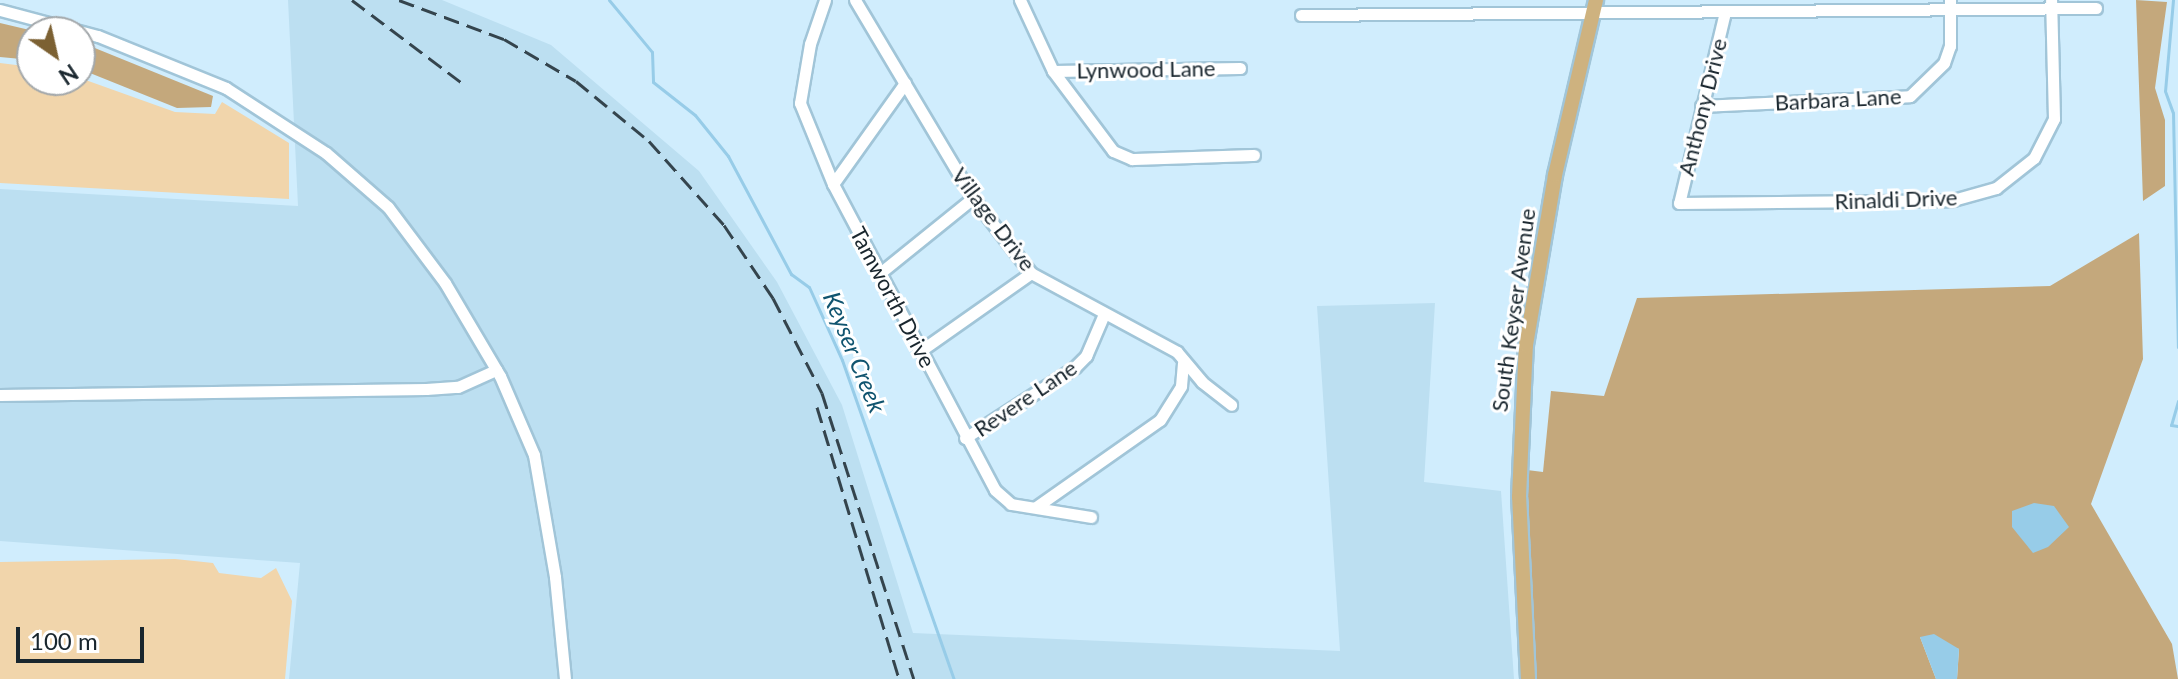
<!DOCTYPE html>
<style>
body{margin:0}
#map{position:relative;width:2178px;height:679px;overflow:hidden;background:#d0edfd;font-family:Lato,sans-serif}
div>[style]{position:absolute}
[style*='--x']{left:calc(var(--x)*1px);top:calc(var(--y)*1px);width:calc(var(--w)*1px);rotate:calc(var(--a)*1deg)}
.built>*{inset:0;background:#bcdff1}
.green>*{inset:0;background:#f1d5ab}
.forest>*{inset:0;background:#c4a87c}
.water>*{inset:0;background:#97cce8}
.stream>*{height:3px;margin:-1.5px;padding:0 1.5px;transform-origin:1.5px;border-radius:1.5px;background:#97cce8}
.roads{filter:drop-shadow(2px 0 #a1c5d8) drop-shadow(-2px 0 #a1c5d8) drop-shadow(0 2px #a1c5d8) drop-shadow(0 -2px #a1c5d8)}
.minor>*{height:11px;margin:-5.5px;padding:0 5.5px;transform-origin:5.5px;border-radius:5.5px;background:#fff}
.major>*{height:14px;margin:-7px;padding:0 7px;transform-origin:7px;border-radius:7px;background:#ceb27f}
.rail>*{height:3px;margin-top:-1.5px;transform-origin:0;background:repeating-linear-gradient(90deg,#34444d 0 16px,transparent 0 24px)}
span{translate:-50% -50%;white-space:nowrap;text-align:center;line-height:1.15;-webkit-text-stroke:6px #fff;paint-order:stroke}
.street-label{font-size:22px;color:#19262e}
.water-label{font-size:24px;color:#10546f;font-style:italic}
.north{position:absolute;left:16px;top:16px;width:80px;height:80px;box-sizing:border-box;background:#fff;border:2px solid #a3a8ab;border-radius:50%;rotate:146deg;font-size:22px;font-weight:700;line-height:32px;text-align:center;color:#19262e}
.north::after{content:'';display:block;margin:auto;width:28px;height:36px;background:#7c6133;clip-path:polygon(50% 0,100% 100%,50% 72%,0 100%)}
.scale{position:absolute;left:16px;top:627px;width:128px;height:36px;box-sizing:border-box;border:4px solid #19262e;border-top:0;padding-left:10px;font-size:24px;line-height:28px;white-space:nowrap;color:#19262e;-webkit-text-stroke:6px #fff;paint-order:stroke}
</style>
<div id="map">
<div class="built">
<i style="clip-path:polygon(288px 0,442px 0,551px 45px,699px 171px,777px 282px,842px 405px,913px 633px,1340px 651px,1317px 306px,1435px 303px,1424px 482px,1501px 491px,1514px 679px,289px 679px,300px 563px,0 541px,0 189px,298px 206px)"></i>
</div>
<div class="green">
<i style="clip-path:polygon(0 63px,32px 67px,32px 80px,80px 78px,175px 112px,215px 114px,222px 102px,289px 143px,289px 199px,0 183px)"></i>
<i style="clip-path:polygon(175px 559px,213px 563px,219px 573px,261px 578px,276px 568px,292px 601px,285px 679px,0 679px,0 562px)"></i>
</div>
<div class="forest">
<i style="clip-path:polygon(2136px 0,2167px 2px,2155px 88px,2165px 120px,2165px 186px,2143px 201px)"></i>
<i style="clip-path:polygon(0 23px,38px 32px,32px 32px,32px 60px,0 57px)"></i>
<i style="clip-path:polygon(80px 42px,213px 96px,211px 107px,177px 108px,80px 69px)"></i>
<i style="clip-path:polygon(2139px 233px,2143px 359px,2091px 504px,2172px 644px,2178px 679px,1957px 679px,1959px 649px,1920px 637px,1936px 679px,1535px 679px,1527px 470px,1543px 472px,1551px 391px,1604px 396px,1637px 298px,2050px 286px)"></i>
</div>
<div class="water">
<i style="clip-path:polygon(2034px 503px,2054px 506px,2069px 527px,2048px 547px,2033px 553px,2012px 527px,2012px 511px)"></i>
<i style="clip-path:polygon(1934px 634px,1959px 649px,1957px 679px,1936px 679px,1920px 637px)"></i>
</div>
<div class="stream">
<i style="--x:609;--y:0;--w:67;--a:50.4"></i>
<i style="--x:652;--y:52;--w:30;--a:88"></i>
<i style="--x:653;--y:82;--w:53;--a:38.2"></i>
<i style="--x:695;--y:115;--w:53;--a:51.2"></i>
<i style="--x:728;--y:156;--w:134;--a:61.9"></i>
<i style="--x:791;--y:274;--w:22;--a:36"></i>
<i style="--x:809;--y:287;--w:80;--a:65.7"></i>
<i style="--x:842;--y:360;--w:338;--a:70.7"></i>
<i style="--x:2173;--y:0;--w:91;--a:95"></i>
<i style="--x:2165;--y:91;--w:23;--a:70"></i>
<i style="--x:2173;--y:113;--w:234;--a:88.8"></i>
<i style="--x:2178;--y:401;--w:25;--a:106"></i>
<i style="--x:2171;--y:425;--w:7;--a:8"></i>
</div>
<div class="roads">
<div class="minor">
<i style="--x:825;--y:0;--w:46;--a:108.8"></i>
<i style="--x:810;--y:44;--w:60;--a:99.6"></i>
<i style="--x:800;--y:103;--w:87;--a:67.8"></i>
<i style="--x:833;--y:184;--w:346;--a:62.1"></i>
<i style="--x:995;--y:490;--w:21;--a:41"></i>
<i style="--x:1011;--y:504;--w:81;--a:9.2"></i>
<i style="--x:855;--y:0;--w:230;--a:59.2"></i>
<i style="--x:973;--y:198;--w:95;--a:52.3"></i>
<i style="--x:1031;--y:273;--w:166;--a:28.4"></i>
<i style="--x:1177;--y:352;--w:39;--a:50"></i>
<i style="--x:1202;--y:382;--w:37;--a:38"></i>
<i style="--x:1020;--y:0;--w:78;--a:65.1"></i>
<i style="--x:1053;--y:71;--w:100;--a:53.1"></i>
<i style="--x:1113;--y:151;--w:21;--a:23"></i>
<i style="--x:1132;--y:159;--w:122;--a:-1.9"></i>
<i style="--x:0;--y:10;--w:101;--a:14.9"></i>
<i style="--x:98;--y:36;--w:138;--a:22.1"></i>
<i style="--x:226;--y:88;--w:119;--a:33"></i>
<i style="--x:326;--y:153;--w:82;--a:41.1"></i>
<i style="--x:388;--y:207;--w:95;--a:53.1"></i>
<i style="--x:445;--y:283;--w:108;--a:59.4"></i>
<i style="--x:500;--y:376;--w:86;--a:66.7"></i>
<i style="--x:534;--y:455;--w:124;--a:80.2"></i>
<i style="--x:555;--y:577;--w:102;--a:84.4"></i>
<i style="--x:1725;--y:12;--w:196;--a:103.5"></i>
<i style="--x:1679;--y:203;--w:274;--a:-0.6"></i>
<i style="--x:1953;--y:200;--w:45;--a:-15.6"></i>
<i style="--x:1996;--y:188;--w:48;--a:-38.3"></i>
<i style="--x:2034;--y:158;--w:44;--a:-62.9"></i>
<i style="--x:2054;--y:119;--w:119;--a:-91.4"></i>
<i style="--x:1301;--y:15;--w:795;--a:-0.5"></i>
<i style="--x:1053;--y:71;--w:187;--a:-0.9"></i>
<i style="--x:1701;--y:106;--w:209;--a:-2.7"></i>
<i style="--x:1910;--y:96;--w:47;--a:-44.1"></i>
<i style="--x:1944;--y:63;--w:18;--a:-71"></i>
<i style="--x:1950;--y:46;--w:46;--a:-90"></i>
<i style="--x:833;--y:184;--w:124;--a:-54.5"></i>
<i style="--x:880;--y:273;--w:119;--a:-38.9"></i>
<i style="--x:923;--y:349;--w:132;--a:-35.1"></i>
<i style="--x:0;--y:395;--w:426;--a:-0.8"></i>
<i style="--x:426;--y:389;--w:32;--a:-4"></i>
<i style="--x:458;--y:387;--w:42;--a:-24.1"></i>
<i style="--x:965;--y:438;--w:131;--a:-32.8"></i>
<i style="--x:1075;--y:367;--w:16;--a:-45"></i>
<i style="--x:1086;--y:356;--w:46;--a:-66.8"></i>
<i style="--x:1036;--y:507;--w:151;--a:-35.1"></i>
<i style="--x:1160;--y:420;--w:40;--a:-58"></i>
<i style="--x:1181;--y:386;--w:23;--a:-85"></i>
</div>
<div class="major">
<i style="--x:1528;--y:679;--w:182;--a:-92.8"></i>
<i style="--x:1519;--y:497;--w:152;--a:-87.4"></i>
<i style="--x:1526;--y:345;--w:172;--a:-80.3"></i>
<i style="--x:1555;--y:175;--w:180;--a:-76.8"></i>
</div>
</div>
<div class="rail">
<i style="--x:352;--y:0;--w:136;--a:37"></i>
<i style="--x:399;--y:0;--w:112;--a:20.4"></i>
<i style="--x:504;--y:39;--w:83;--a:30.3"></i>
<i style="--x:576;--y:81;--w:94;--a:39.4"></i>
<i style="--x:649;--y:141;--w:113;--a:48.2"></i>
<i style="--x:724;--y:225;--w:88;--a:56.1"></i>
<i style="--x:773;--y:298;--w:107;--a:62.7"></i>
<i style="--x:822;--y:393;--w:300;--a:72.2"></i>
<i style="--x:817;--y:407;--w:284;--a:73.2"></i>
</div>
<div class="street-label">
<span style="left:1146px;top:69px;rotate:-1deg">Lynwood Lane</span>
<span style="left:1838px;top:99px;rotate:-3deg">Barbara Lane</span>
<span style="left:1702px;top:107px;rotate:-76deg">Anthony Drive</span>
<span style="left:1896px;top:199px;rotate:-2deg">Rinaldi Drive</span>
<span style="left:994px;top:219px;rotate:53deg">Village Drive</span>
<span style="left:893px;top:297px;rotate:62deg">Tamworth Drive</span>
<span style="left:1513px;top:310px;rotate:-82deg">South Keyser Avenue</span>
<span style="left:1025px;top:398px;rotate:-34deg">Revere Lane</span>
</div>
<div class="water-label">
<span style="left:855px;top:352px;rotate:68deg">Keyser Creek</span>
</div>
<div class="north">N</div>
<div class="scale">100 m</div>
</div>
